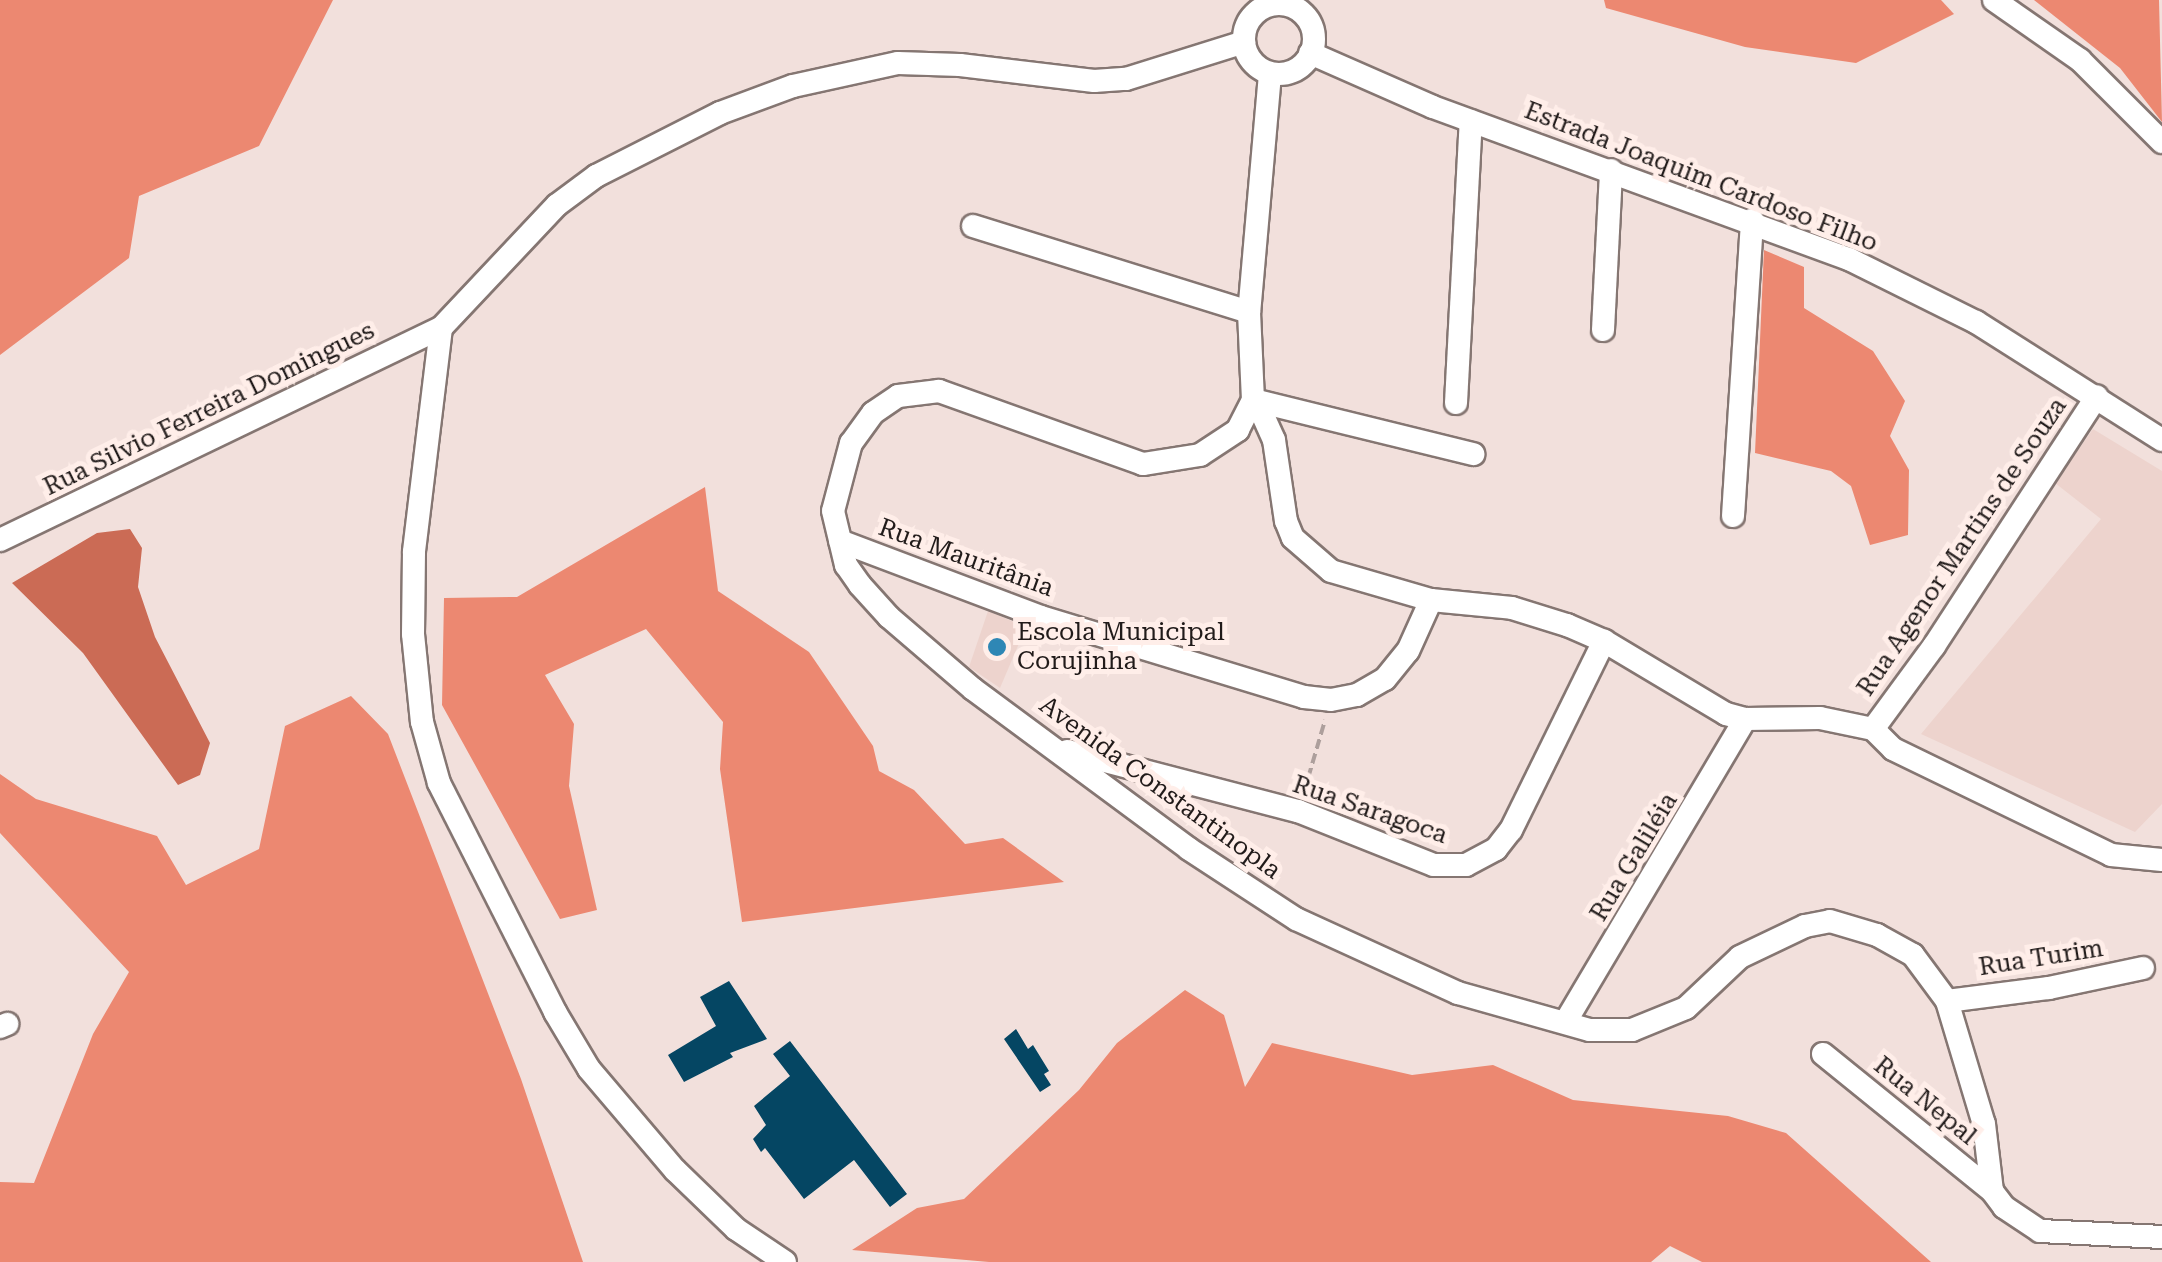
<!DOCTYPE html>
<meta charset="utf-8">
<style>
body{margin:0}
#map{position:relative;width:2162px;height:1262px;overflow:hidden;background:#f2e0dc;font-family:"Roboto Serif",serif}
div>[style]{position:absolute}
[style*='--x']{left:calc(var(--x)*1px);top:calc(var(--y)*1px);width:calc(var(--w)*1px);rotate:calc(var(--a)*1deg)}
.built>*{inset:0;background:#edd3cd}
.forest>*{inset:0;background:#ec8871}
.water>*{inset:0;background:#cb6b55}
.building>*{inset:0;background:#054663}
.path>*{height:4px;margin-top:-2px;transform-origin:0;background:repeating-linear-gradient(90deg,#ad9f9c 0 10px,transparent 0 15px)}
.roads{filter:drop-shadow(2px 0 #857672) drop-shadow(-2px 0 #857672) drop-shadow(0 2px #857672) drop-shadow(0 -2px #857672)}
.minor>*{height:22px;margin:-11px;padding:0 11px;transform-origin:11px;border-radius:11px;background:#fff}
.minor>.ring{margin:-11px;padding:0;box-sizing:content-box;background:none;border:22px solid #fff;border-radius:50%}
.dots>*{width:28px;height:28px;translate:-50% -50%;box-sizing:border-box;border:5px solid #ffeee9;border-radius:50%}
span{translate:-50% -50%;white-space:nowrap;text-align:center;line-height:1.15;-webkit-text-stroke:10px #ffeee9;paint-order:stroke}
.street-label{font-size:25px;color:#211b1a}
.poi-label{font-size:25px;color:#211b1a}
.left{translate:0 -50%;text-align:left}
</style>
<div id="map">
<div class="built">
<i style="clip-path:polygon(2093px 429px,2162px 471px,2162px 804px,2135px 832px,1921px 734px,2101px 519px,2055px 483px)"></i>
<i style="clip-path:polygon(988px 611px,1026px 627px,1000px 688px,969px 667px)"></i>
</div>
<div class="forest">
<i style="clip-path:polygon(0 0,333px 0,259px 146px,139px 196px,129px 258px,0 355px)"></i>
<i style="clip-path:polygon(1604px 0,1941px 0,1954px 14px,1856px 63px,1745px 47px,1606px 8px)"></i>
<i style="clip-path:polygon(2034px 0,2159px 0,2162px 122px,2120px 68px)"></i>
<i style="clip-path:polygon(1764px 250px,1804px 267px,1804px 308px,1873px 351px,1905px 401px,1890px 436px,1909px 470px,1908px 535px,1870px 545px,1851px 486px,1831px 471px,1755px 453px)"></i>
<i style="clip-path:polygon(705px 487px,718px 591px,809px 652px,873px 746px,879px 771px,914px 790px,965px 844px,1003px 838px,1064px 882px,742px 922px,720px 769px,723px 722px,646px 629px,545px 675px,574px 724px,569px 786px,597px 910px,560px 919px,442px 705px,444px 598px,517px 597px)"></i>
<i style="clip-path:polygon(351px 696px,388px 734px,521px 1079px,583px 1262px,0 1262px,0 1182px,34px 1183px,93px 1034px,129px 972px,0 833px,0 774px,36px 799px,157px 836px,186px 885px,259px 849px,285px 726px)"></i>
<i style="clip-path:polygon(1185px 990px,1224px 1015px,1245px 1087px,1272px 1043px,1412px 1075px,1493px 1065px,1573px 1100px,1728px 1116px,1786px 1133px,1931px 1262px,1702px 1262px,1670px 1246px,1651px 1262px,989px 1262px,852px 1250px,917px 1208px,964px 1199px,1079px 1090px,1117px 1043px)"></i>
</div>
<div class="water">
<i style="clip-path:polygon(130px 529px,142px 548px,138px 587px,155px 637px,210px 743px,200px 775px,178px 785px,83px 653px,12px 583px,97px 533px)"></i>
</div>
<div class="building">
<i style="clip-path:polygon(729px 981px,767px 1039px,730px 1053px,733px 1057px,684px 1082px,668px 1055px,716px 1026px,700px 997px)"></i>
<i style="clip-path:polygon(1016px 1029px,1028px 1049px,1033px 1045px,1049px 1071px,1044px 1074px,1051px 1085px,1040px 1092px,1004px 1039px)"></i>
<i style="clip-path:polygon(790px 1041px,907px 1194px,890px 1207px,854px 1160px,804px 1199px,765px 1148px,761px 1152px,753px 1139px,766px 1125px,754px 1106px,790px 1076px,773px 1054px)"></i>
</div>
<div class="path">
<i style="--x:1304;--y:792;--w:75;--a:-73.7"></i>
</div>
<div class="roads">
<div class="minor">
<i style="--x:1994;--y:0;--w:105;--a:34.9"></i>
<i style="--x:2080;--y:60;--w:116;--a:45"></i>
<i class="ring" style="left:1244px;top:4px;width:48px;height:48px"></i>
<i style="--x:1310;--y:53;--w:134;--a:23.7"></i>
<i style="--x:1433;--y:107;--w:443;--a:20.1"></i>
<i style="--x:1849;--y:259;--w:142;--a:26.4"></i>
<i style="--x:1976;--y:322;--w:220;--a:32.4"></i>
<i style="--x:1270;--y:74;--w:239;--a:95"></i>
<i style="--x:1249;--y:312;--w:88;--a:87.4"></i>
<i style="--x:1253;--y:400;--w:34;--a:117"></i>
<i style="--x:1238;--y:430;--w:45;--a:146.7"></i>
<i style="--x:1200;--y:455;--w:58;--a:171"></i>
<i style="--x:1143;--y:464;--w:217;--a:-160.3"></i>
<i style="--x:939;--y:391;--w:41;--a:173"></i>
<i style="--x:898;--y:396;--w:30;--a:146"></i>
<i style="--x:873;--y:413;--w:37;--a:126"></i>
<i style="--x:851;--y:443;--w:70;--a:104.8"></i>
<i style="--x:833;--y:511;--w:56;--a:76.5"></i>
<i style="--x:846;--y:565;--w:24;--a:55"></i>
<i style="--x:860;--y:585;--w:43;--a:47.8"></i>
<i style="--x:889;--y:617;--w:111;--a:40.6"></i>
<i style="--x:973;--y:689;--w:269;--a:36.5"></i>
<i style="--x:1189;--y:849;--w:128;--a:33.2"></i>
<i style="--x:1296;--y:919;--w:178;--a:24.6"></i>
<i style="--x:1458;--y:993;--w:137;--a:15.7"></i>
<i style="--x:1590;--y:1030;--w:42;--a:0"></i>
<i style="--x:1632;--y:1030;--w:58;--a:-22.2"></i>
<i style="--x:1686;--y:1008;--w:74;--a:-43.4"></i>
<i style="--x:1740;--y:957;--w:72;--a:-25.5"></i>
<i style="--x:1805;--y:926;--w:25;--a:-11"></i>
<i style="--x:1830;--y:921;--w:49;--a:16.6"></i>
<i style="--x:1877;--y:935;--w:41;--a:29.1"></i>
<i style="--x:1913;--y:955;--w:57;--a:53.5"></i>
<i style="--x:1947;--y:1001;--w:128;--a:73.3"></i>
<i style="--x:1984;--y:1124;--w:67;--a:83.2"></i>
<i style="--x:1992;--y:1191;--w:20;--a:53"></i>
<i style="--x:2004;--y:1207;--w:43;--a:33.7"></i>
<i style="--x:2040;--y:1231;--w:122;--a:2.8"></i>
<i style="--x:973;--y:226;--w:289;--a:17.3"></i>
<i style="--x:441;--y:328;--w:226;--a:96.9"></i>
<i style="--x:414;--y:552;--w:82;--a:90.7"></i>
<i style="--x:413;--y:634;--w:88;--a:84.2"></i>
<i style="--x:422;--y:722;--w:63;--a:74.4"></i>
<i style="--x:439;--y:783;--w:257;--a:63.1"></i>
<i style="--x:555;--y:1012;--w:66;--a:59.2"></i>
<i style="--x:589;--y:1069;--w:133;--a:49.6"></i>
<i style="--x:675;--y:1170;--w:85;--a:44"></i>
<i style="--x:736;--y:1229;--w:59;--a:34"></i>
<i style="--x:1603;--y:330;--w:160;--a:-87.1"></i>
<i style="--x:1253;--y:400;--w:227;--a:13.8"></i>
<i style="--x:1256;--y:400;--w:44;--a:65.8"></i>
<i style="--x:1274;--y:440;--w:82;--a:81.6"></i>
<i style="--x:1286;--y:521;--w:18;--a:68"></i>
<i style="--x:1293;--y:538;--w:50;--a:41"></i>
<i style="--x:1331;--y:571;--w:104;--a:16.2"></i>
<i style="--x:1431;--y:600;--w:81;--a:5.6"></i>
<i style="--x:1512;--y:608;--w:58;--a:17.2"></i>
<i style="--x:1567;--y:625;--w:40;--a:23.4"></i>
<i style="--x:1604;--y:641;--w:142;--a:30.9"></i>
<i style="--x:1726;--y:714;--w:20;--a:15"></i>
<i style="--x:1745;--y:719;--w:75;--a:-0.8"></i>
<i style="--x:1820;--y:718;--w:54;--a:11.7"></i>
<i style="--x:1873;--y:729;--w:28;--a:45"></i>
<i style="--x:1893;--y:749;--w:242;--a:25.9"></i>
<i style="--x:2111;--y:855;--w:51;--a:5.6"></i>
<i style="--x:1456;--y:403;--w:282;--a:-87"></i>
<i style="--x:1733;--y:516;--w:297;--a:-86.3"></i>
<i style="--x:0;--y:540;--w:489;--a:-25.7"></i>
<i style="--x:441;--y:328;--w:169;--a:-46.7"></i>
<i style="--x:557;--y:205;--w:49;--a:-36.6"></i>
<i style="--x:596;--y:176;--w:139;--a:-26.9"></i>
<i style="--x:720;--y:113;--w:78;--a:-20.3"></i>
<i style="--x:793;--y:86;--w:107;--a:-12.4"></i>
<i style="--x:898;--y:63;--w:62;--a:1.8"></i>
<i style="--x:960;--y:65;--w:135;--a:6.8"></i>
<i style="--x:1094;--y:81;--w:32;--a:-4"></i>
<i style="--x:1126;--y:79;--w:124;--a:-17.4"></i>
<i style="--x:840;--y:541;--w:215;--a:20.7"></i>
<i style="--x:1041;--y:617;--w:275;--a:16.9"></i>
<i style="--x:1304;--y:697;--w:27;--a:6"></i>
<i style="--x:1331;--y:700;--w:26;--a:-11"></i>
<i style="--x:1357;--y:695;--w:32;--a:-30"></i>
<i style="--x:1385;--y:679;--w:36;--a:-51"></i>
<i style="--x:1408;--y:651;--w:56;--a:-65.7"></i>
<i style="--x:1873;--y:729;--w:103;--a:-53.7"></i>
<i style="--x:1934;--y:646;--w:298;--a:-56.9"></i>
<i style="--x:1067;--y:751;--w:239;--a:14.6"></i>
<i style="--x:1298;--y:811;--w:146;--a:21.7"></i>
<i style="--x:1434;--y:865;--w:32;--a:0"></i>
<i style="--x:1466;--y:865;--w:34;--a:-28"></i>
<i style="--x:1496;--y:849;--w:24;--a:-52"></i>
<i style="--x:1511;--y:830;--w:211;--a:-63.8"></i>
<i style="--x:1947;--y:1001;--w:103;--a:-7.3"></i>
<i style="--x:2049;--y:988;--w:96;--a:-12"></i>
<i style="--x:1566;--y:1021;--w:351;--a:-59.3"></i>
<i style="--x:0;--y:1027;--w:8;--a:-23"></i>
<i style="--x:1823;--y:1054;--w:218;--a:39"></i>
</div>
</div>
<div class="dots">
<i style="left:997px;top:647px;background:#2e87b5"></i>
</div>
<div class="street-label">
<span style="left:1701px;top:177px;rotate:21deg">Estrada Joaquim Cardoso Filho</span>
<span style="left:209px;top:409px;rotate:-26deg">Rua Silvio Ferreira Domingues</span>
<span style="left:1962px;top:547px;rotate:-56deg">Rua Agenor Martins de Souza</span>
<span style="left:966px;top:558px;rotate:20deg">Rua Mauritânia</span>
<span style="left:1160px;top:788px;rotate:36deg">Avenida Constantinopla</span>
<span style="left:1370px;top:810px;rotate:19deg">Rua Saragoca</span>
<span style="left:1634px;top:857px;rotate:-59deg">Rua Galiléia</span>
<span style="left:2041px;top:958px;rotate:-9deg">Rua Turim</span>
<span style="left:1925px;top:1101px;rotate:39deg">Rua Nepal</span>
</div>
<div class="poi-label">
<span class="left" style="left:1017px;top:647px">Escola Municipal<br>Corujinha</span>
</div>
</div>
